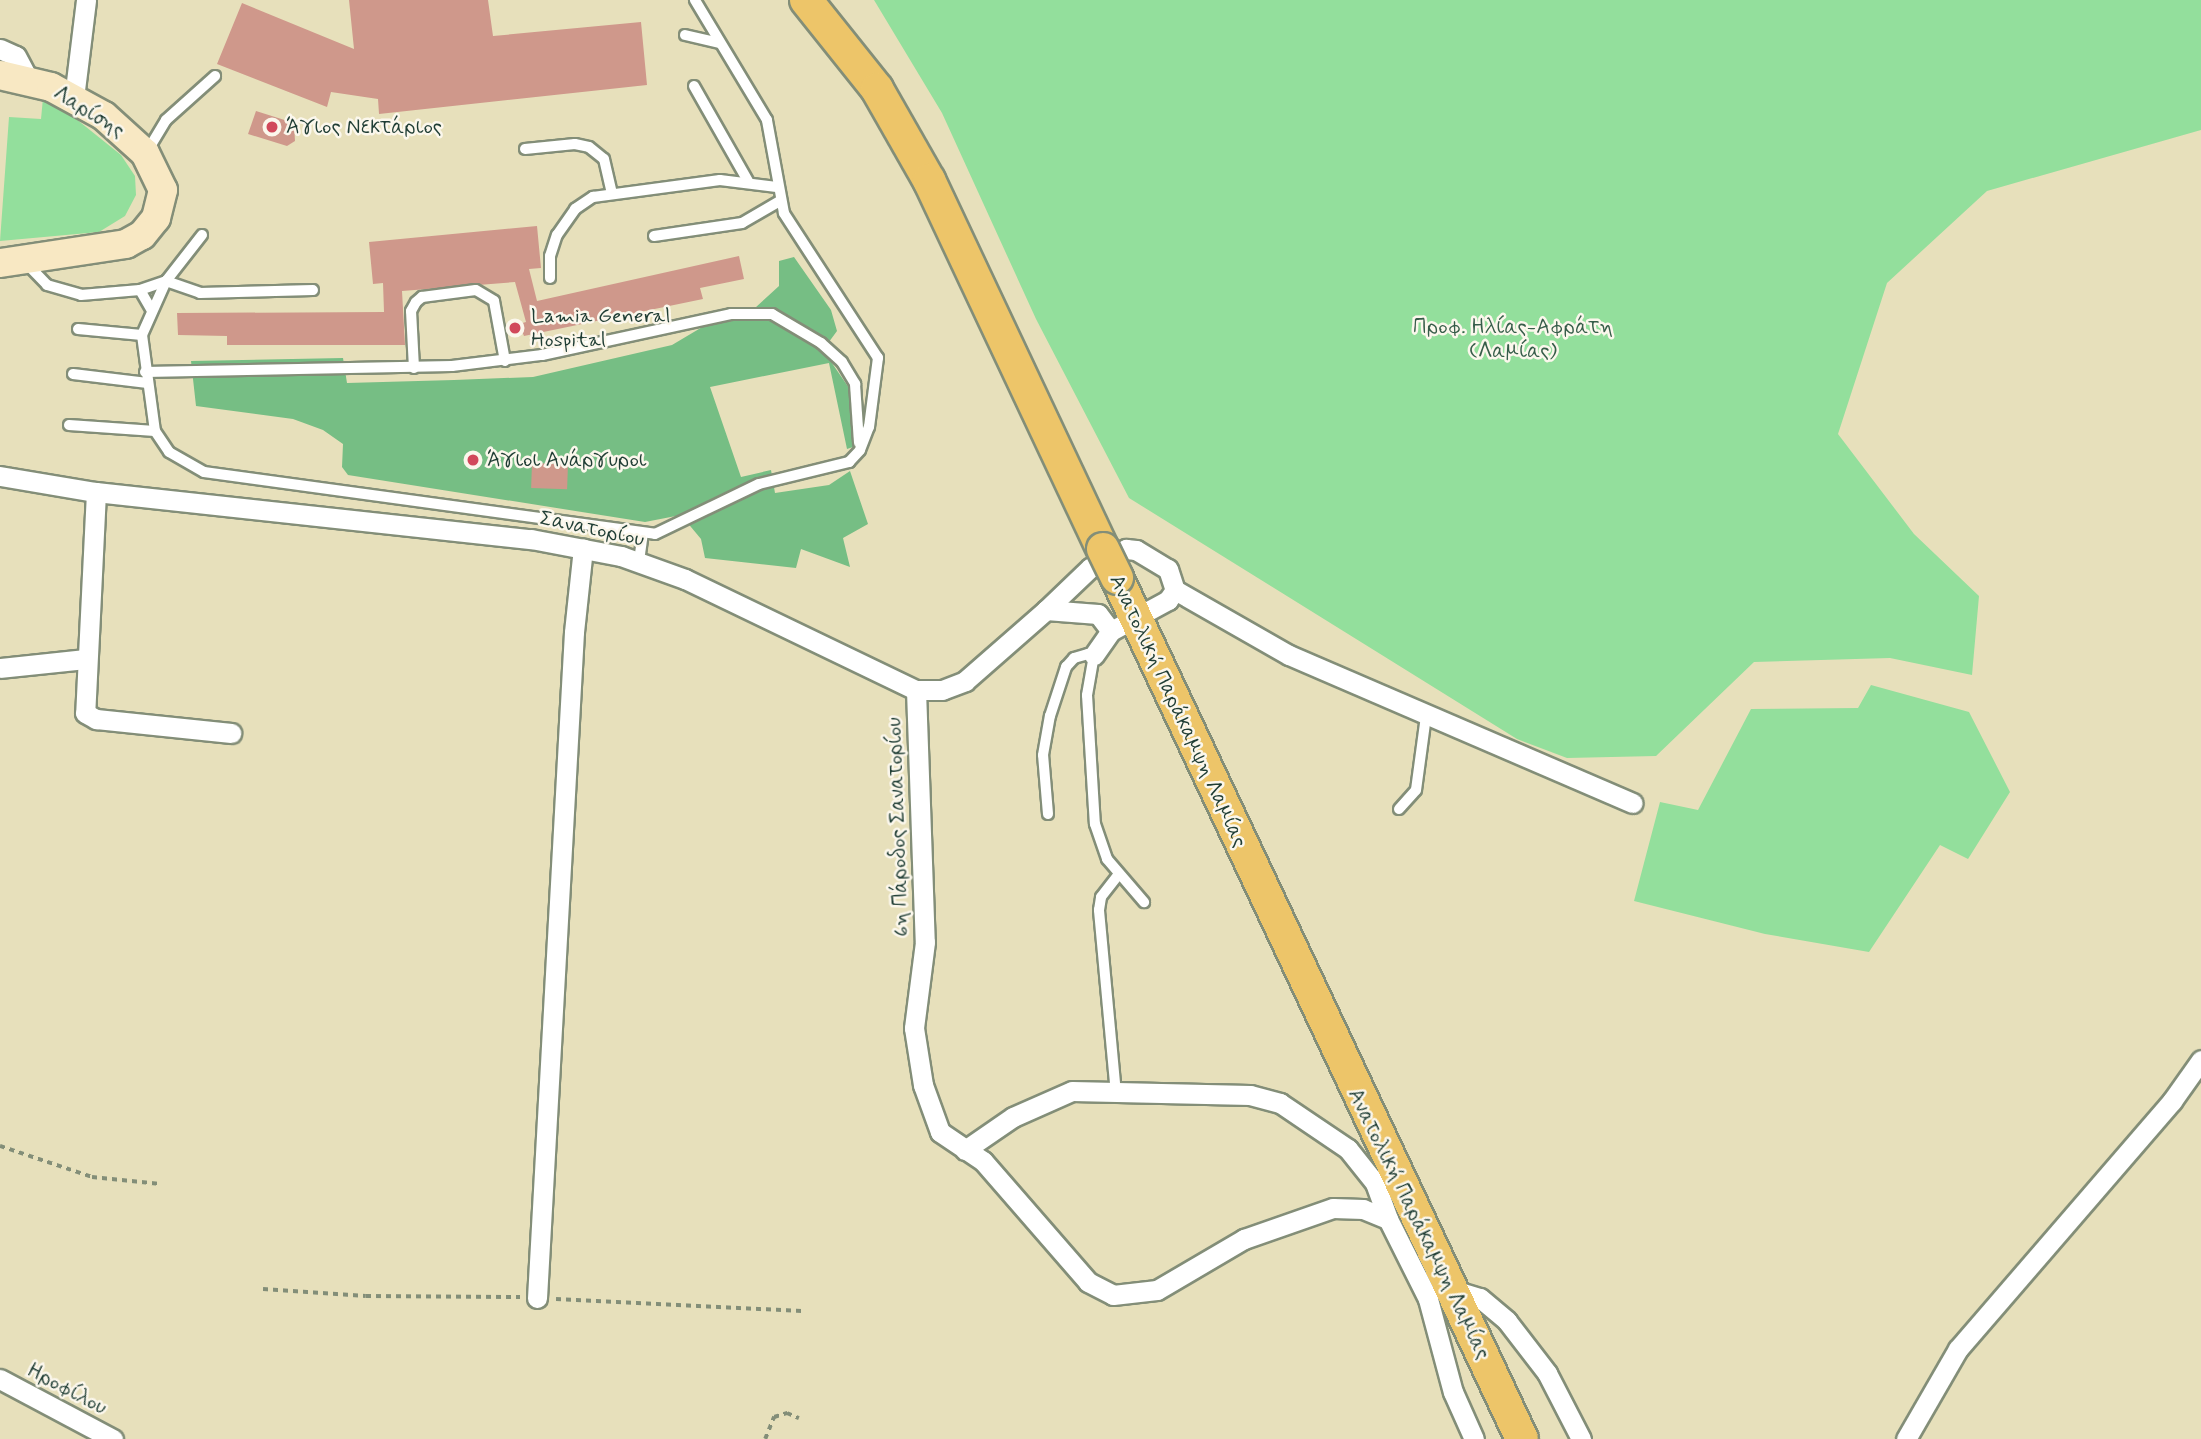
<!DOCTYPE html>
<meta charset="utf-8">
<style>
body{margin:0}
#map{position:relative;width:2201px;height:1439px;overflow:hidden;background:#e7e0bb;font-family:Mynerve,sans-serif}
div>[style]{position:absolute}
[style*='--x']{left:calc(var(--x)*1px);top:calc(var(--y)*1px);width:calc(var(--w)*1px);rotate:calc(var(--a)*1deg)}
.green>*{inset:0;background:#93df9c}
.forest>*{inset:0;background:#76be84}
.building>*{inset:0;background:#cf988b;transform-origin:0 0}
.path>*{height:3.5px;margin-top:-1.75px;transform-origin:0;background:repeating-linear-gradient(90deg,#838e78 0 5px,transparent 0 10px)}
.roads{filter:drop-shadow(2px 0 #838e78) drop-shadow(-2px 0 #838e78) drop-shadow(0 2px #838e78) drop-shadow(0 -2px #838e78)}
.service>*{height:10px;margin:-5px;padding:0 5px;transform-origin:5px;border-radius:5px;background:#fff}
.minor>*{height:19px;margin:-9.5px;padding:0 9.5px;transform-origin:9.5px;border-radius:9.5px;background:#fff}
.secondary>*{height:28px;margin:-14px;padding:0 14px;transform-origin:14px;border-radius:14px;background:#f8e8c3}
.primary>*{height:32px;margin:-16px;padding:0 16px;transform-origin:16px;border-radius:16px;background:#edc569}
.bridges{filter:drop-shadow(2px 0 #838e78) drop-shadow(-2px 0 #838e78) drop-shadow(0 2px #838e78) drop-shadow(0 -2px #838e78)}
.primary-bridge>*{height:32px;margin:-16px;padding:0 16px;transform-origin:16px;border-radius:16px;background:#edc569}
.dots>*{width:19px;height:19px;translate:-50% -50%;box-sizing:border-box;border:4px solid #fbf7ec;border-radius:50%}
span{translate:-50% -50%;white-space:nowrap;text-align:center;line-height:1.15;-webkit-text-stroke:5px #fbf7ec;paint-order:stroke}
.street-label{font-size:21px;color:#1f3d34}
.poi-label{font-size:21px;color:#1f3d34}
.left{translate:0 -50%;text-align:left}
.park-label{font-size:21px;color:#365d49}
</style>
<div id="map">
<div class="green">
<i style="clip-path:polygon(874px 0,2201px 0,2201px 130px,1987px 191px,1887px 283px,1838px 434px,1914px 534px,1979px 596px,1972px 675px,1890px 658px,1754px 662px,1656px 756px,1567px 758px,1517px 739px,1129px 498px,1036px 319px,942px 113px)"></i>
<i style="clip-path:polygon(43px 98px,55px 102px,121px 155px,135px 176px,136px 195px,125px 216px,99px 232px,0 241px,9px 117px,41px 119px)"></i>
<i style="clip-path:polygon(1871px 685px,1969px 712px,2010px 792px,1968px 859px,1940px 845px,1869px 952px,1765px 934px,1634px 901px,1660px 802px,1698px 810px,1751px 709px,1858px 708px)"></i>
</div>
<div class="forest">
<i style="clip-path:polygon(794px 257px,831px 310px,837px 331px,823px 350px,849px 388px,858px 427px,856px 446px,847px 449px,829px 363px,710px 387px,741px 477px,771px 470px,775px 493px,829px 485px,850px 471px,868px 524px,843px 538px,850px 567px,801px 549px,796px 568px,705px 558px,701px 539px,681px 515px,645px 522px,348px 475px,342px 467px,343px 444px,323px 430px,293px 419px,196px 406px,191px 361px,343px 358px,347px 383px,454px 380px,533px 377px,672px 345px,704px 326px,743px 319px,779px 286px,779px 261px)"></i>
</div>
<div class="building">
<i style="clip-path:polygon(349px 0,488px 0,493px 36px,641px 22px,647px 85px,379px 114px,378px 99px,331px 92px,327px 107px,217px 64px,242px 3px,354px 49px)"></i>
<i style="clip-path:polygon(256px 111px,294px 123px,295px 141px,287px 146px,248px 134px)"></i>
<i style="clip-path:polygon(537px 226px,541px 268px,529px 269px,537px 301px,739px 256px,744px 279px,700px 288px,703px 299px,524px 336px,519px 324px,526px 322px,515px 282px,402px 291px,405px 345px,227px 345px,227px 336px,178px 335px,177px 313px,384px 312px,383px 283px,373px 284px,369px 242px)"></i>
<i style="left:532px;top:463px;width:36px;height:25px;rotate:2deg"></i>
</div>
<div class="path">
<i style="--x:0;--y:1146;--w:97;--a:18.6"></i>
<i style="--x:92;--y:1177;--w:69;--a:5.8"></i>
<i style="--x:263;--y:1289;--w:103;--a:3.9"></i>
<i style="--x:366;--y:1296;--w:154;--a:0.4"></i>
<i style="--x:556;--y:1299;--w:246;--a:2.8"></i>
<i style="--x:765;--y:1439;--w:24;--a:-68"></i>
<i style="--x:774;--y:1417;--w:14;--a:-17"></i>
<i style="--x:787;--y:1413;--w:13;--a:23"></i>
</div>
<div class="roads">
<div class="service">
<i style="--x:685;--y:35;--w:35;--a:13"></i>
<i style="--x:694;--y:86;--w:109;--a:60.4"></i>
<i style="--x:525;--y:149;--w:50;--a:-5.7"></i>
<i style="--x:575;--y:144;--w:14;--a:12"></i>
<i style="--x:589;--y:147;--w:19;--a:39"></i>
<i style="--x:604;--y:159;--w:35;--a:77"></i>
<i style="--x:148;--y:150;--w:35;--a:-59"></i>
<i style="--x:166;--y:120;--w:66;--a:-41.9"></i>
<i style="--x:202;--y:235;--w:58;--a:128"></i>
<i style="--x:166;--y:281;--w:59;--a:114"></i>
<i style="--x:142;--y:335;--w:97;--a:82.3"></i>
<i style="--x:155;--y:431;--w:25;--a:56"></i>
<i style="--x:169;--y:452;--w:40;--a:29.7"></i>
<i style="--x:204;--y:472;--w:455;--a:7.8"></i>
<i style="--x:655;--y:534;--w:115;--a:-25.7"></i>
<i style="--x:759;--y:484;--w:93;--a:-13.7"></i>
<i style="--x:849;--y:462;--w:16;--a:-47"></i>
<i style="--x:860;--y:450;--w:25;--a:-69"></i>
<i style="--x:869;--y:427;--w:70;--a:-82.6"></i>
<i style="--x:878;--y:358;--w:173;--a:-123"></i>
<i style="--x:784;--y:213;--w:95;--a:-100.4"></i>
<i style="--x:767;--y:120;--w:140;--a:-121"></i>
<i style="--x:654;--y:236;--w:89;--a:-8.4"></i>
<i style="--x:742;--y:223;--w:44;--a:-30.1"></i>
<i style="--x:27;--y:264;--w:29;--a:46"></i>
<i style="--x:47;--y:285;--w:35;--a:16"></i>
<i style="--x:81;--y:295;--w:59;--a:-4.8"></i>
<i style="--x:140;--y:290;--w:28;--a:-19"></i>
<i style="--x:166;--y:281;--w:36;--a:19"></i>
<i style="--x:200;--y:293;--w:113;--a:-1.5"></i>
<i style="--x:550;--y:278;--w:22;--a:-90"></i>
<i style="--x:550;--y:256;--w:22;--a:-72"></i>
<i style="--x:557;--y:235;--w:32;--a:-55"></i>
<i style="--x:575;--y:209;--w:22;--a:-34"></i>
<i style="--x:593;--y:197;--w:128;--a:-7.6"></i>
<i style="--x:720;--y:180;--w:57;--a:7"></i>
<i style="--x:140;--y:290;--w:24;--a:60"></i>
<i style="--x:78;--y:329;--w:64;--a:5.4"></i>
<i style="--x:414;--y:368;--w:57;--a:-93"></i>
<i style="--x:411;--y:311;--w:10;--a:-61"></i>
<i style="--x:416;--y:302;--w:8;--a:-40"></i>
<i style="--x:422;--y:297;--w:54;--a:-7.4"></i>
<i style="--x:476;--y:290;--w:21;--a:31"></i>
<i style="--x:494;--y:301;--w:61;--a:79.6"></i>
<i style="--x:145;--y:372;--w:307;--a:-1.1"></i>
<i style="--x:452;--y:366;--w:91;--a:-7"></i>
<i style="--x:542;--y:355;--w:193;--a:-12.2"></i>
<i style="--x:731;--y:314;--w:41;--a:0"></i>
<i style="--x:772;--y:314;--w:57;--a:30.6"></i>
<i style="--x:821;--y:343;--w:28;--a:42"></i>
<i style="--x:842;--y:362;--w:26;--a:59"></i>
<i style="--x:855;--y:384;--w:59;--a:86.1"></i>
<i style="--x:73;--y:374;--w:75;--a:6.9"></i>
<i style="--x:69;--y:425;--w:86;--a:4"></i>
<i style="--x:639;--y:561;--w:27;--a:-82"></i>
<i style="--x:1399;--y:809;--w:25;--a:-48"></i>
<i style="--x:1416;--y:790;--w:75;--a:-82.3"></i>
<i style="--x:1048;--y:814;--w:59;--a:-94.8"></i>
<i style="--x:1043;--y:755;--w:40;--a:-80"></i>
<i style="--x:1050;--y:716;--w:52;--a:-71.9"></i>
<i style="--x:1066;--y:667;--w:12;--a:-48"></i>
<i style="--x:1074;--y:658;--w:15;--a:-16"></i>
<i style="--x:1088;--y:654;--w:6;--a:9"></i>
<i style="--x:1094;--y:655;--w:41;--a:99.9"></i>
<i style="--x:1087;--y:695;--w:129;--a:86.5"></i>
<i style="--x:1095;--y:824;--w:37;--a:71"></i>
<i style="--x:1107;--y:859;--w:57;--a:49.3"></i>
<i style="--x:1115;--y:1083;--w:174;--a:-95.3"></i>
<i style="--x:1099;--y:910;--w:13;--a:-81"></i>
<i style="--x:1101;--y:897;--w:29;--a:-52"></i>
</div>
<div class="minor">
<i style="--x:0;--y:49;--w:17;--a:24"></i>
<i style="--x:16;--y:56;--w:27;--a:62"></i>
<i style="--x:74;--y:98;--w:99;--a:-83"></i>
<i style="--x:0;--y:476;--w:97;--a:9.5"></i>
<i style="--x:96;--y:492;--w:438;--a:6.2"></i>
<i style="--x:531;--y:539;--w:92;--a:10.7"></i>
<i style="--x:621;--y:556;--w:68;--a:19.8"></i>
<i style="--x:685;--y:579;--w:256;--a:25.7"></i>
<i style="--x:916;--y:690;--w:26;--a:0"></i>
<i style="--x:942;--y:690;--w:25;--a:-21"></i>
<i style="--x:965;--y:681;--w:108;--a:-41.2"></i>
<i style="--x:1046;--y:610;--w:52;--a:4.4"></i>
<i style="--x:1098;--y:614;--w:21;--a:53"></i>
<i style="--x:96;--y:492;--w:221;--a:92.8"></i>
<i style="--x:85;--y:713;--w:13;--a:29"></i>
<i style="--x:96;--y:719;--w:136;--a:5.9"></i>
<i style="--x:1046;--y:610;--w:61;--a:-43.7"></i>
<i style="--x:1090;--y:568;--w:41;--a:-27.8"></i>
<i style="--x:1126;--y:549;--w:10;--a:6"></i>
<i style="--x:1136;--y:550;--w:37;--a:31"></i>
<i style="--x:1168;--y:569;--w:22;--a:72"></i>
<i style="--x:1175;--y:590;--w:131;--a:29.7"></i>
<i style="--x:1289;--y:655;--w:374;--a:23.3"></i>
<i style="--x:1094;--y:655;--w:29;--a:-55"></i>
<i style="--x:1111;--y:631;--w:65;--a:-28.5"></i>
<i style="--x:1168;--y:600;--w:12;--a:-55"></i>
<i style="--x:0;--y:668;--w:86;--a:-6"></i>
<i style="--x:916;--y:690;--w:252;--a:88"></i>
<i style="--x:925;--y:942;--w:87;--a:97.3"></i>
<i style="--x:914;--y:1028;--w:58;--a:81"></i>
<i style="--x:923;--y:1085;--w:50;--a:70.1"></i>
<i style="--x:940;--y:1132;--w:52;--a:34"></i>
<i style="--x:983;--y:1161;--w:160;--a:49"></i>
<i style="--x:1088;--y:1282;--w:28;--a:27"></i>
<i style="--x:1113;--y:1295;--w:44;--a:-6.5"></i>
<i style="--x:1157;--y:1290;--w:101;--a:-30.4"></i>
<i style="--x:1244;--y:1239;--w:94;--a:-19.2"></i>
<i style="--x:1333;--y:1208;--w:30;--a:2"></i>
<i style="--x:1363;--y:1209;--w:27;--a:22"></i>
<i style="--x:965;--y:1150;--w:58;--a:-34.5"></i>
<i style="--x:1013;--y:1117;--w:64;--a:-23.8"></i>
<i style="--x:1072;--y:1091;--w:178;--a:1.3"></i>
<i style="--x:1250;--y:1095;--w:31;--a:15"></i>
<i style="--x:1280;--y:1103;--w:82;--a:34.1"></i>
<i style="--x:1348;--y:1149;--w:43;--a:51.5"></i>
<i style="--x:1375;--y:1183;--w:38;--a:70"></i>
<i style="--x:1388;--y:1219;--w:89;--a:63.4"></i>
<i style="--x:1428;--y:1299;--w:96;--a:75"></i>
<i style="--x:1453;--y:1392;--w:51;--a:65.9"></i>
<i style="--x:1450;--y:1289;--w:31;--a:17"></i>
<i style="--x:1480;--y:1298;--w:35;--a:40"></i>
<i style="--x:1507;--y:1321;--w:66;--a:52.4"></i>
<i style="--x:1547;--y:1373;--w:74;--a:62.7"></i>
<i style="--x:537;--y:1298;--w:667;--a:-86.82"></i>
<i style="--x:574;--y:632;--w:84;--a:-83.9"></i>
<i style="--x:0;--y:1379;--w:128;--a:28"></i>
<i style="--x:1906;--y:1439;--w:104;--a:-60"></i>
<i style="--x:1958;--y:1349;--w:328;--a:-49.2"></i>
<i style="--x:2172;--y:1101;--w:50;--a:-54.7"></i>
</div>
<div class="secondary">
<i style="--x:0;--y:75;--w:52;--a:13.2"></i>
<i style="--x:51;--y:87;--w:60;--a:28.7"></i>
<i style="--x:104;--y:116;--w:55;--a:42.1"></i>
<i style="--x:145;--y:153;--w:41;--a:64.1"></i>
<i style="--x:163;--y:190;--w:29;--a:104"></i>
<i style="--x:156;--y:218;--w:22;--a:129"></i>
<i style="--x:142;--y:235;--w:18;--a:151"></i>
<i style="--x:126;--y:244;--w:127;--a:171.4"></i>
</div>
<div class="primary">
<i style="--x:806;--y:0;--w:114;--a:51.4"></i>
<i style="--x:877;--y:89;--w:105;--a:60.3"></i>
<i style="--x:929;--y:180;--w:408;--a:64.8"></i>
<i style="--x:1117;--y:578;--w:951;--a:64.81"></i>
</div>
</div>
<div class="bridges">
<div class="primary-bridge">
<i style="--x:1103;--y:549;--w:32;--a:64"></i>
</div>
</div>
<div class="dots">
<i style="left:272px;top:127px;background:#d1495b"></i>
<i style="left:515px;top:328px;background:#d1495b"></i>
<i style="left:473px;top:460px;background:#d1495b"></i>
</div>
<div class="street-label">
<span style="left:89px;top:112px;rotate:32deg">Λαρίσης</span>
<span style="left:592px;top:529px;rotate:12deg">Σανατορίου</span>
<span style="left:1178px;top:711px;rotate:65deg">Ανατολική Παράκαμψη Λαμίας</span>
<span style="left:898px;top:827px;rotate:-92deg">6η Πάροδος Σανατορίου</span>
<span style="left:1419px;top:1224px;rotate:64deg">Ανατολική Παράκαμψη Λαμίας</span>
<span style="left:67px;top:1389px;rotate:28deg">Ηροφίλου</span>
</div>
<div class="poi-label">
<span class="left" style="left:286px;top:127px">Άγιος Νεκτάριος</span>
<span class="left" style="left:531px;top:328px">Lamia General<br>Hospital</span>
<span class="left" style="left:487px;top:460px">Άγιοι Ανάργυροι</span>
</div>
<div class="park-label">
<span style="left:1513px;top:339px">Προφ. Ηλίας-Αφράτη<br>(Λαμίας)</span>
</div>
</div>
